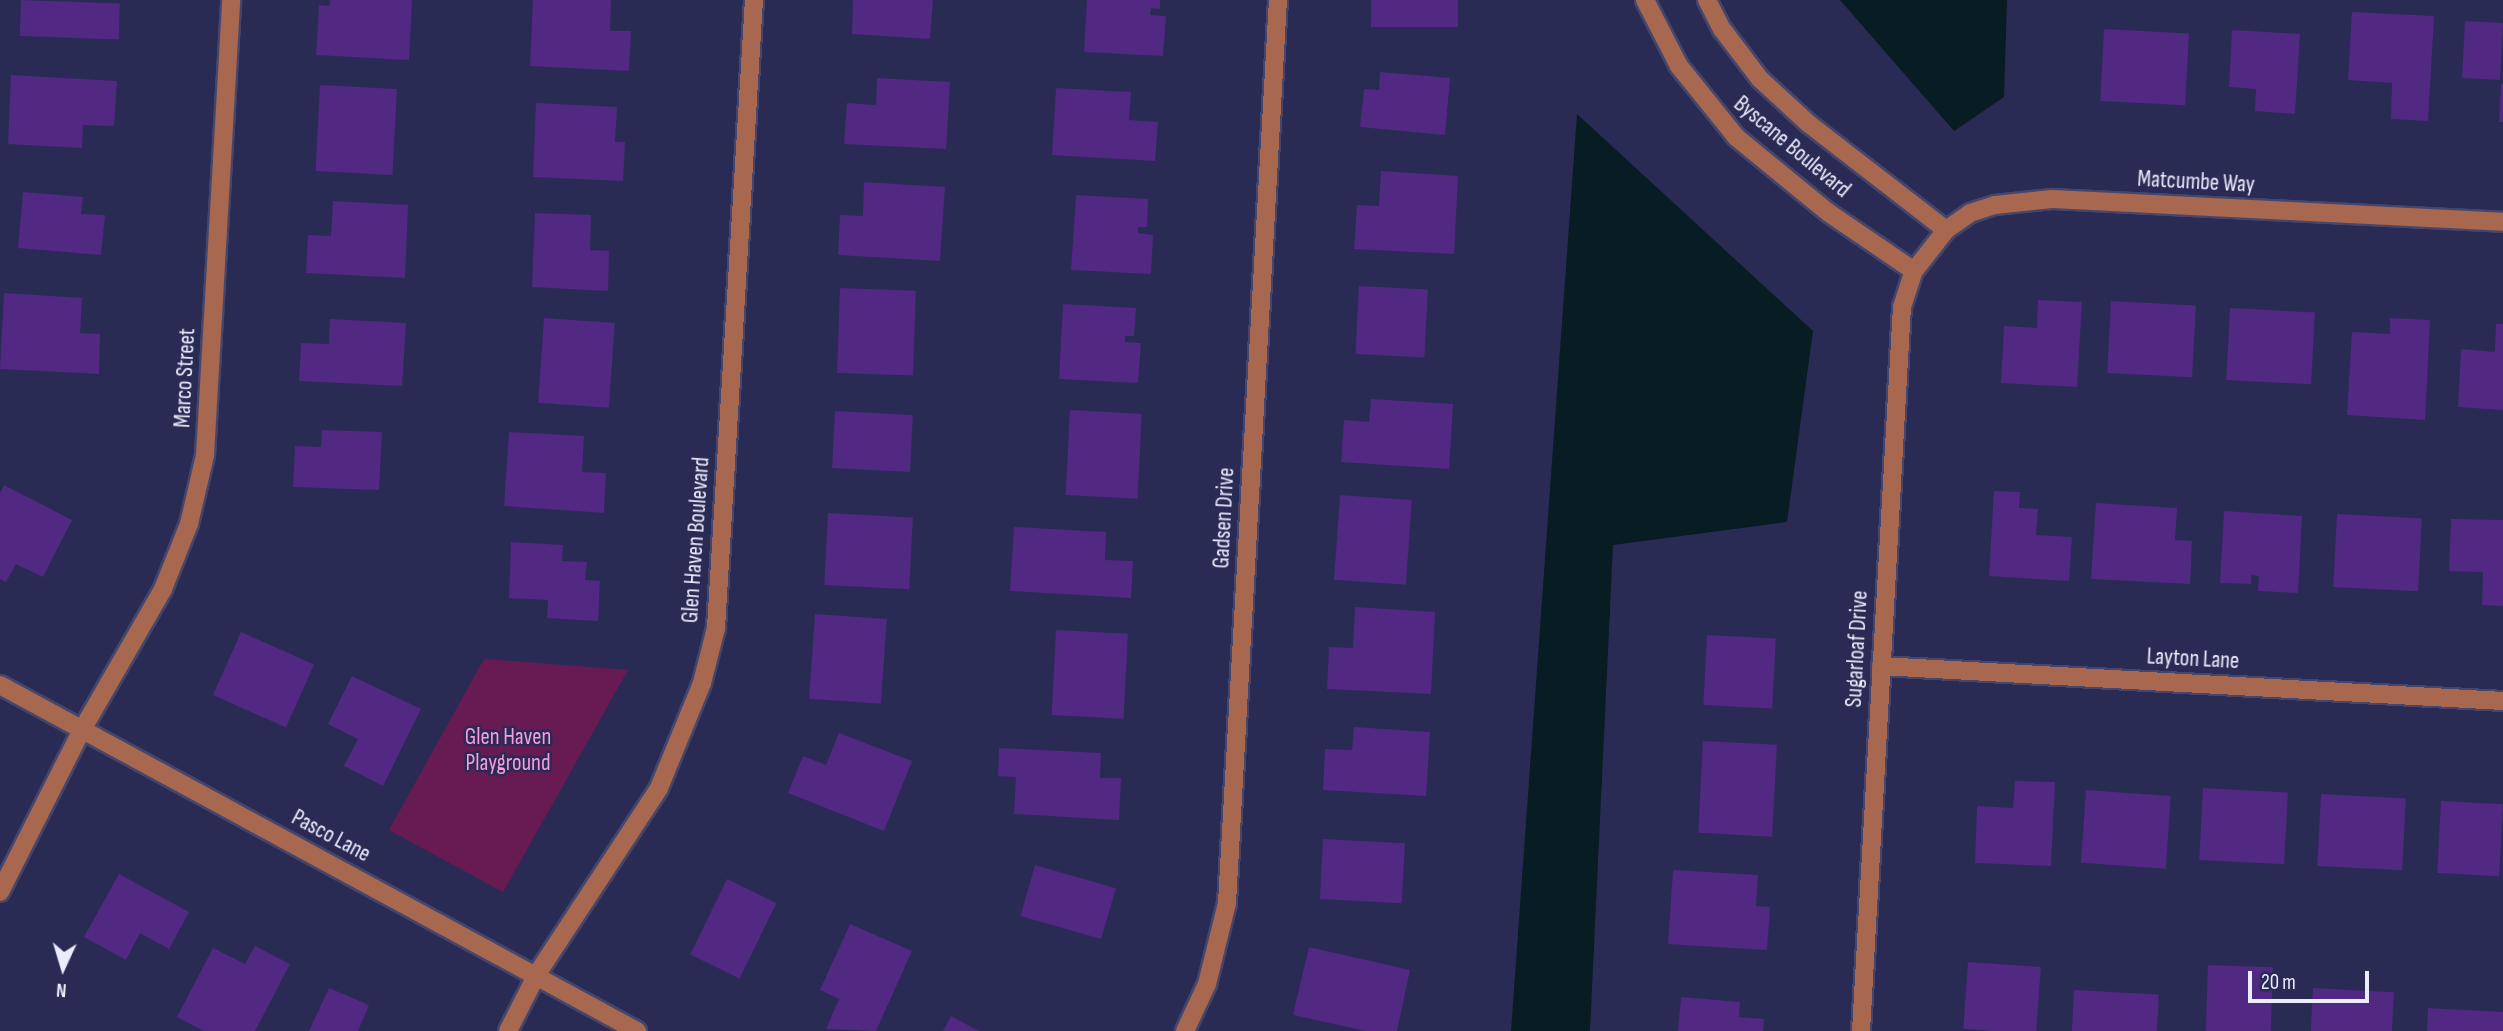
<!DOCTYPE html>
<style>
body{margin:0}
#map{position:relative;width:2503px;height:1031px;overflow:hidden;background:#2a2b54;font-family:"Sofia Sans Condensed",sans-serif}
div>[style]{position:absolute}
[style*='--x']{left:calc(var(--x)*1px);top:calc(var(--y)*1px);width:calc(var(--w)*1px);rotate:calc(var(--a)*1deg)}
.green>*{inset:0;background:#681b53}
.water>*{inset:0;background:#081c23}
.building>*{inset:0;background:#512882;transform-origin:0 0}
.roads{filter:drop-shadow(2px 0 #45466c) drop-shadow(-2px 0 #45466c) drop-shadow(0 2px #45466c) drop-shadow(0 -2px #45466c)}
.minor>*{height:18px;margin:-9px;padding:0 9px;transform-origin:9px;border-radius:9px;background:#a8674f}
span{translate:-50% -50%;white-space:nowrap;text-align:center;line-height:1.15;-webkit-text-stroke:5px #2a2b54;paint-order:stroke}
.street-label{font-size:23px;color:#ebedfd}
.park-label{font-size:23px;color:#fc9bdb}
.north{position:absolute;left:28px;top:933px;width:70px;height:70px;-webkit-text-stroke:5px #2a2b54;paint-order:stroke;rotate:184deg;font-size:19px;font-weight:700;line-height:28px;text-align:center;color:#ebedfd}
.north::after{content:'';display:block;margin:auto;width:24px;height:32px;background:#ebedfd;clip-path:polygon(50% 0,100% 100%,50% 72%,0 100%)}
.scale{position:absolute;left:2248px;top:971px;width:121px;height:32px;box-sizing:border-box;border:4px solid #ebedfd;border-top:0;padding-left:9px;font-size:21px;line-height:24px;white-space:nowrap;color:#ebedfd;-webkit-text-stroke:5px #2a2b54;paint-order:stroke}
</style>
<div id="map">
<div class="green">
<i style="clip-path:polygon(484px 659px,628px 670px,503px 892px,389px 830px)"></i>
</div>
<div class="water">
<i style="clip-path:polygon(1840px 0,2007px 0,2004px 97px,1954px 131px)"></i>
<i style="clip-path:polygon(1577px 114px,1813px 331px,1787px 522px,1613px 545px,1590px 1031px,1511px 1031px)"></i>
</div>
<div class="building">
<i style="left:21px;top:0;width:99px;height:36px;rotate:2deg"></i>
<i style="clip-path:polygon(330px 0,412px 0,409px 60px,316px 55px,319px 5px,330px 6px)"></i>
<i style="clip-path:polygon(533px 0,611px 0,610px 31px,631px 31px,629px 71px,530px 66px)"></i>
<i style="clip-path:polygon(853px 0,933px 0,930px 39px,852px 34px)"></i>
<i style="clip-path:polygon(1087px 0,1160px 0,1160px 9px,1151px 8px,1150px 15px,1166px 16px,1163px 56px,1084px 52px)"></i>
<i style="left:1371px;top:0;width:87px;height:27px"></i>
<i style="clip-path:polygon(2352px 12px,2434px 16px,2428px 121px,2391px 119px,2392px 83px,2348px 80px)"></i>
<i style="left:2465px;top:21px;width:38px;height:57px;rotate:3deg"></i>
<i style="left:2104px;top:29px;width:85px;height:72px;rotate:3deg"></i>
<i style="clip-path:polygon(2232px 30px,2300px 34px,2295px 114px,2255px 111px,2256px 89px,2229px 87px)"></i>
<i style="clip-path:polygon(1380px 72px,1450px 78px,1445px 135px,1360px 127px,1364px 89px,1379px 90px)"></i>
<i style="clip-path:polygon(11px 75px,117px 81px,114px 126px,83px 125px,82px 148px,8px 144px)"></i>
<i style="clip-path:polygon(877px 78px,950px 82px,946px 149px,844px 144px,847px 103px,876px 105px)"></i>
<i style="clip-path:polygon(2501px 84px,2503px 84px,2503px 122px,2499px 122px)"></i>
<i style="left:320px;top:85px;width:77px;height:86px;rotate:3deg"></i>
<i style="clip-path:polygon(1056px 88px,1131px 92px,1129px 120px,1158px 122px,1155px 161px,1052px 155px)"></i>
<i style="clip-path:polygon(536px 103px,617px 107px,615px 142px,625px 142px,623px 181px,533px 177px)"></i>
<i style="clip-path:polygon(1381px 171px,1458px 176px,1454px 254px,1354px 249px,1357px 205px,1379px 206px)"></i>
<i style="clip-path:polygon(864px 182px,945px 187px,940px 261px,838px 255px,840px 215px,863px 216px)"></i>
<i style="clip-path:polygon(23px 192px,83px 197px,81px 214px,105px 215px,101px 255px,18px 248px)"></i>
<i style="clip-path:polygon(1076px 195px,1148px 199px,1147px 227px,1138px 227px,1138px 233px,1153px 235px,1151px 274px,1071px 270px)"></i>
<i style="clip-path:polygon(333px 201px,408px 205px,405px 278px,306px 273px,308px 235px,331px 236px)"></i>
<i style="clip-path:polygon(535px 213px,591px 215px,590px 250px,609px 251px,608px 291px,532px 287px)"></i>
<i style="left:1359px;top:286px;width:69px;height:68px;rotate:3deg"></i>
<i style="left:840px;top:288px;width:76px;height:85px;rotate:2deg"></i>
<i style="clip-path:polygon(4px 293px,82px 298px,80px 333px,100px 334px,99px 374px,0 369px)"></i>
<i style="clip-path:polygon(2038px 300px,2082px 302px,2077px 387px,2001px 383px,2004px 326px,2037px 328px)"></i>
<i style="left:2111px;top:301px;width:85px;height:72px;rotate:3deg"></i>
<i style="clip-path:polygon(1063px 304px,1136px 308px,1134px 336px,1125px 336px,1125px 342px,1141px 343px,1138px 383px,1059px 379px)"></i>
<i style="left:2230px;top:308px;width:85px;height:72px;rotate:3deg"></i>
<i style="left:544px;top:318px;width:71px;height:85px;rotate:4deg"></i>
<i style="clip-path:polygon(2390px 318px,2430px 320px,2425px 420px,2347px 415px,2352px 332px,2390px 334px)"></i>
<i style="clip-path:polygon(330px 319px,406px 323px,402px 386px,299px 381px,301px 343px,329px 344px)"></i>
<i style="clip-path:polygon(2496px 324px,2503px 324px,2503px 410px,2458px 407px,2461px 349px,2495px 352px)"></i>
<i style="clip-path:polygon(1371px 399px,1453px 404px,1449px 469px,1341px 462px,1344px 420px,1369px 422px)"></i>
<i style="left:1070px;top:410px;width:72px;height:85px;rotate:3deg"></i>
<i style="left:835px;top:411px;width:78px;height:57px;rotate:3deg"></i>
<i style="clip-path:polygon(322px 430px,382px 432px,379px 490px,293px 487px,295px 446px,321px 447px)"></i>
<i style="clip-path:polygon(509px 432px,584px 436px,582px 472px,606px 473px,604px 513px,504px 506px)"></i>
<i style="clip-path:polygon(4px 485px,72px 520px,43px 577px,16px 564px,6px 582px,0 579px,0 493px)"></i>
<i style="clip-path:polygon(1994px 491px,2020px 492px,2019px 508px,2038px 509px,2036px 535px,2072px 537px,2069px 581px,1989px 576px)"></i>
<i style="left:1340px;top:495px;width:72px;height:85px;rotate:4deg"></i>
<i style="clip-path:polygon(2096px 503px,2177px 508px,2175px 540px,2192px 541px,2190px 584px,2091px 579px)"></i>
<i style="clip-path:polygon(2224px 511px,2302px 516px,2298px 593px,2258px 591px,2259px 576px,2251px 575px,2251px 584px,2220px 583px)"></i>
<i style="left:828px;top:513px;width:85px;height:72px;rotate:3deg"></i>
<i style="left:2337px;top:514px;width:85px;height:73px;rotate:3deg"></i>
<i style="clip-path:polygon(2451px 519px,2503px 520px,2503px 606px,2482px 605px,2483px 572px,2449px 571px)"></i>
<i style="clip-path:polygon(1014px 527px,1106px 532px,1105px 560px,1133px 561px,1131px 598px,1010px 591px)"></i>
<i style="clip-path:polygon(511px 542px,563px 545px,562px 561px,587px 562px,585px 580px,600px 581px,598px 621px,547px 618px,548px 600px,509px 598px)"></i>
<i style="clip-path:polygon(1355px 607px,1435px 612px,1431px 694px,1327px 689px,1329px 647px,1353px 648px)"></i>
<i style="left:815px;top:614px;width:72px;height:85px;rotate:4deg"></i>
<i style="left:1056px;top:630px;width:72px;height:85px;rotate:3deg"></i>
<i style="left:241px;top:632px;width:80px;height:69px;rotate:24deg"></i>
<i style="left:1707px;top:635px;width:69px;height:70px;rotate:3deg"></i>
<i style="clip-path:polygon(352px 676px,421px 709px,383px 786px,344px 766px,358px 739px,328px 724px)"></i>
<i style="clip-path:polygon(1354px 727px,1430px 732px,1426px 796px,1323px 790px,1325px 749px,1352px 750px)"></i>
<i style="clip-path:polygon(839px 733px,912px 761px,884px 831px,788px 793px,803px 756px,826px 765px)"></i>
<i style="left:1703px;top:741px;width:74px;height:92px;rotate:3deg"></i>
<i style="clip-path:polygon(999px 748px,1101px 753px,1100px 778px,1121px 778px,1119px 820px,1014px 814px,1016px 777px,998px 776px)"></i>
<i style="clip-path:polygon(2015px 781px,2055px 782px,2051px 866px,1975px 863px,1977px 806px,2013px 808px)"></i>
<i style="left:2203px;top:788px;width:85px;height:72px;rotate:3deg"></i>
<i style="left:2086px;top:790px;width:85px;height:73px;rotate:4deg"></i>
<i style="left:2321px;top:794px;width:85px;height:72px;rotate:3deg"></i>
<i style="left:2441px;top:801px;width:62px;height:72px;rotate:3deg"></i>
<i style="left:1323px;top:839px;width:82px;height:60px;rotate:3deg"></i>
<i style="left:1035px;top:865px;width:84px;height:53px;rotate:16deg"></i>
<i style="clip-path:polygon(1673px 870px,1758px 875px,1756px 906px,1770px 907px,1767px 950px,1668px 944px)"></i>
<i style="clip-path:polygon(119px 874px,189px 912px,169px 949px,140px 933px,126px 960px,84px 937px)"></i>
<i style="left:727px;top:879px;width:55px;height:84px;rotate:26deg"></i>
<i style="clip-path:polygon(850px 924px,912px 951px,876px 1031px,826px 1029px,839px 999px,820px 990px)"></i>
<i style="clip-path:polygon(255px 946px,290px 964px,255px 1031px,204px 1031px,177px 1017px,213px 948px,245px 964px)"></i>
<i style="clip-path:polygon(1309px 947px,1410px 970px,1397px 1031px,1366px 1031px,1293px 1015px)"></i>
<i style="left:1968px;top:962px;width:73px;height:67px;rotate:4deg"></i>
<i style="left:2208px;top:965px;width:65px;height:66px;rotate:2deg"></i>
<i style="clip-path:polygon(329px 988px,369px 1005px,358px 1031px,309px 1031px)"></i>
<i style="left:2313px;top:988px;width:81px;height:43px;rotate:3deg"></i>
<i style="left:2074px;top:990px;width:85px;height:41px;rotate:3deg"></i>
<i style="clip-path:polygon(1681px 997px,1740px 1002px,1739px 1017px,1764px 1019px,1763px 1031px,1678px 1031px)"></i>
<i style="clip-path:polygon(2428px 1008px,2503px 1012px,2503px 1031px,2427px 1031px)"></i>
<i style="clip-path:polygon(951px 1016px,979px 1031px,943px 1031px)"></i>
</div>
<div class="roads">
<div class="minor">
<i style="--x:1645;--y:0;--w:74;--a:62.7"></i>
<i style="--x:1679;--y:66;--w:91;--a:51.2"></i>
<i style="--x:1736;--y:137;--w:120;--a:39.3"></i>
<i style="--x:1829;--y:213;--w:103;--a:34.3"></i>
<i style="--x:1707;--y:0;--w:33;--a:63"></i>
<i style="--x:1722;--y:29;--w:63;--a:52.8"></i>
<i style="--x:1760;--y:79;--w:67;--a:42.6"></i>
<i style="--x:1809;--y:124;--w:173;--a:37.7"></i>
<i style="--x:1881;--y:666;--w:623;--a:3.22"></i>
<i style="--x:0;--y:685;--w:725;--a:28.51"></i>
<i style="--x:0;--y:892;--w:182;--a:-63.2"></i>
<i style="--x:82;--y:730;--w:163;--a:-60.1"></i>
<i style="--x:163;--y:589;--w:70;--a:-68.2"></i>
<i style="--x:189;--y:524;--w:71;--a:-76.9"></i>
<i style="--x:205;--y:455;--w:456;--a:-86.7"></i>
<i style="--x:508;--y:1031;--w:64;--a:-63"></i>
<i style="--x:537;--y:974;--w:222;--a:-56.7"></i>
<i style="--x:659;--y:788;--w:113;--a:-67.7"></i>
<i style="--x:702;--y:683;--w:57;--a:-75.7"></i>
<i style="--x:716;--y:628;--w:629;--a:-86.54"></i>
<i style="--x:1185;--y:1031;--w:52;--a:-64.9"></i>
<i style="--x:1207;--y:984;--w:83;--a:-76.1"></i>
<i style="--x:1227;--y:903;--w:904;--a:-86.77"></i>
<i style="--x:1861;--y:1031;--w:725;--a:-86.76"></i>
<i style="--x:1902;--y:307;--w:38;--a:-72"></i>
<i style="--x:1914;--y:271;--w:52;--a:-52"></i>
<i style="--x:1946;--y:230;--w:29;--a:-35"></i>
<i style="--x:1970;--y:213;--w:26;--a:-18"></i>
<i style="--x:1995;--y:205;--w:57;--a:-6"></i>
<i style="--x:2052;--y:199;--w:452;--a:2.9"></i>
</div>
</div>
<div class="street-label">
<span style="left:1792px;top:147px;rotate:40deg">Byscane Boulevard</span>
<span style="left:2196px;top:182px;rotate:3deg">Matcumbe Way</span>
<span style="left:185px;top:378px;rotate:-87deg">Marco Street</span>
<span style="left:1224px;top:518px;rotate:-87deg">Gadsen Drive</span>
<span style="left:696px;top:540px;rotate:-86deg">Glen Haven Boulevard</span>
<span style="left:1857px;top:649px;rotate:-87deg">Sugarloaf Drive</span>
<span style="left:2193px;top:659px;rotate:3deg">Layton Lane</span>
<span style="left:331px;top:836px;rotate:28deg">Pasco Lane</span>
</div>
<div class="park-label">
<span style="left:508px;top:750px">Glen Haven<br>Playground</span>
</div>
<div class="north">N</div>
<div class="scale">20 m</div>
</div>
